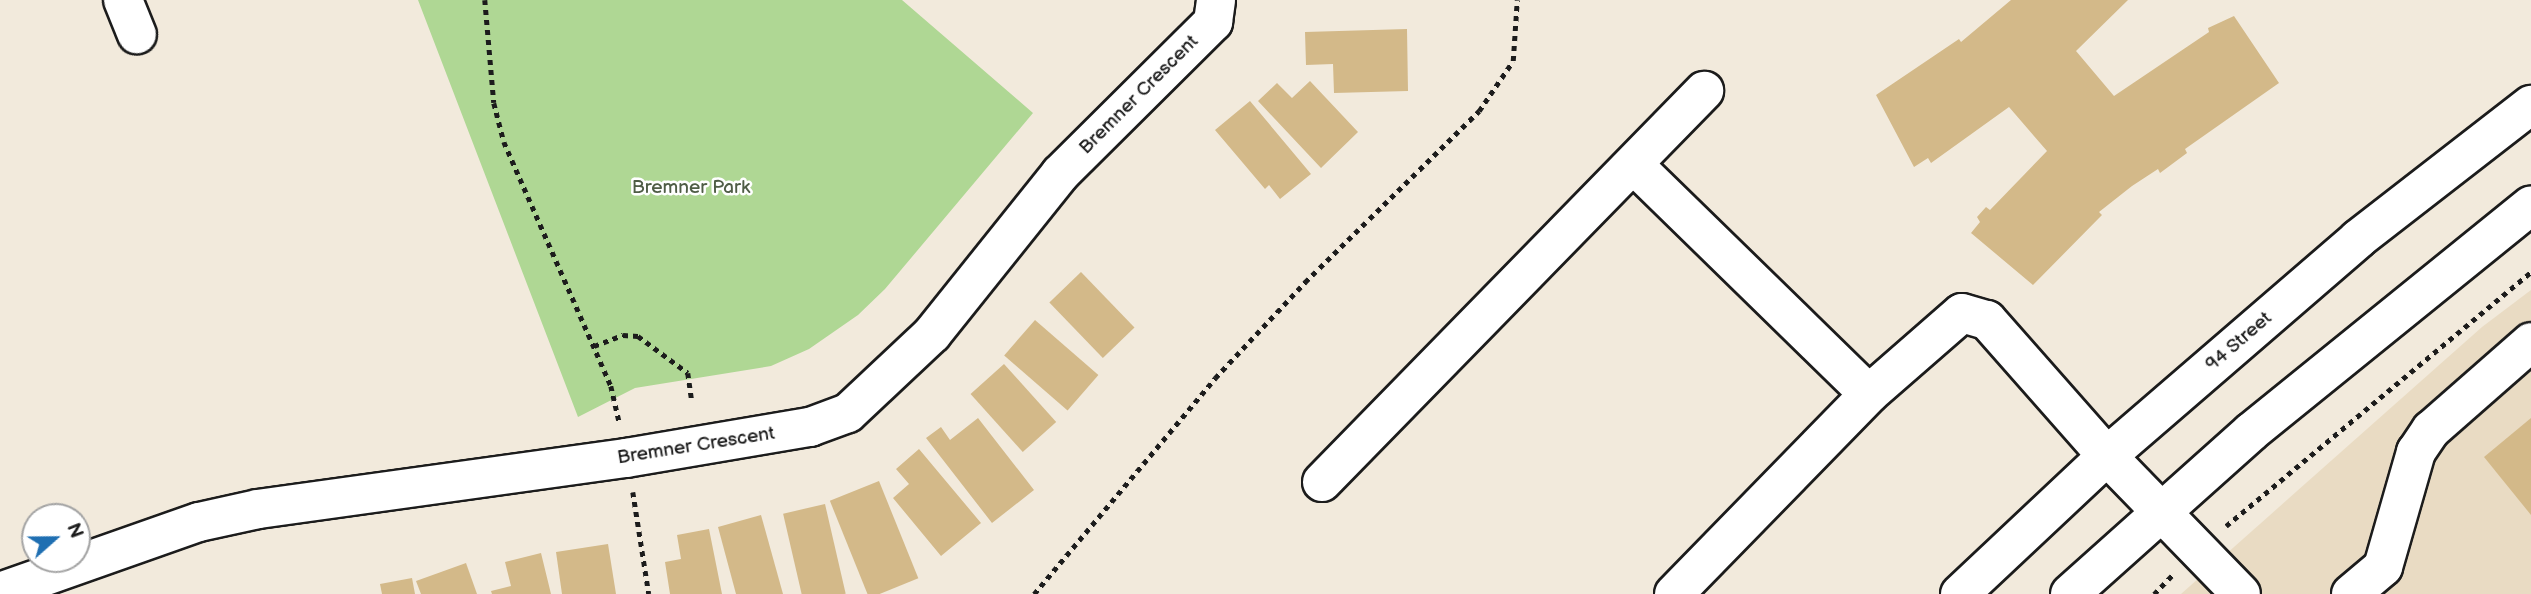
<!DOCTYPE html>
<style>
body{margin:0}
#map{position:relative;width:2531px;height:594px;overflow:hidden;background:#f2eadc;font-family:"Balsamiq Sans",sans-serif}
div>[style]{position:absolute}
[style*='--x']{left:calc(var(--x)*1px);top:calc(var(--y)*1px);width:calc(var(--w)*1px);rotate:calc(var(--a)*1deg)}
.built>*{inset:0;background:#e9dbc3}
.green>*{inset:0;background:#afd794}
.building>*{inset:0;background:#d3b989;transform-origin:0 0}
.path>*{height:4.5px;margin-top:-2.25px;transform-origin:0;background:repeating-linear-gradient(90deg,#1c1c1c 0 5px,transparent 0 10px)}
.roads{filter:drop-shadow(2px 0 #1c1c1c) drop-shadow(-2px 0 #1c1c1c) drop-shadow(0 2px #1c1c1c) drop-shadow(0 -2px #1c1c1c)}
.minor>*{height:38px;margin:-19px;padding:0 19px;transform-origin:19px;border-radius:19px;background:#fff}
.major>*{height:38px;margin:-19px;padding:0 19px;transform-origin:19px;border-radius:19px;background:#fff}
span{translate:-50% -50%;white-space:nowrap;text-align:center;line-height:1.15;-webkit-text-stroke:5px #fff;paint-order:stroke}
.street-label{font-size:19px;color:#1c1c1c}
.park-label{font-size:19px;color:#4f5d46}
.north{position:absolute;left:21px;top:503px;width:70px;height:70px;box-sizing:border-box;background:#fff;border:2px solid #a4a4a4;border-radius:50%;rotate:69deg;font-size:19px;font-weight:700;line-height:28px;text-align:center;color:#1c1c1c}
.north::after{content:'';display:block;margin:auto;width:24px;height:32px;background:#1f6fb2;clip-path:polygon(50% 0,100% 100%,50% 72%,0 100%)}
</style>
<div id="map">
<div class="built">
<i style="clip-path:polygon(2531px 290px,2531px 594px,2181px 594px,2482px 327px)"></i>
</div>
<div class="green">
<i style="clip-path:polygon(418px 0,902px 0,1033px 113px,885px 289px,858px 315px,809px 349px,771px 366px,635px 388px,578px 417px)"></i>
</div>
<div class="building">
<i style="clip-path:polygon(2011px 0,2128px 0,2076px 51px,2114px 96px,2209px 32px,2208px 28px,2234px 16px,2279px 83px,2185px 149px,2187px 153px,2160px 173px,2158px 169px,2132px 186px,2099px 212px,2102px 215px,2033px 285px,1971px 233px,1980px 222px,1977px 217px,1986px 207px,1990px 210px,2047px 151px,2009px 107px,1931px 163px,1928px 158px,1914px 167px,1876px 95px,1959px 39px,1961px 42px)"></i>
<i style="clip-path:polygon(1407px 29px,1408px 91px,1334px 93px,1333px 64px,1306px 65px,1305px 32px)"></i>
<i style="clip-path:polygon(1310px 81px,1358px 132px,1321px 168px,1258px 101px,1277px 83px,1292px 98px)"></i>
<i style="clip-path:polygon(1250px 101px,1311px 174px,1280px 199px,1269px 185px,1265px 189px,1215px 130px)"></i>
<i style="left:1081px;top:272px;width:77px;height:44px;rotate:46deg"></i>
<i style="left:1035px;top:320px;width:84px;height:47px;rotate:41deg"></i>
<i style="left:1004px;top:364px;width:78px;height:45px;rotate:48deg"></i>
<i style="clip-path:polygon(978px 418px,1034px 490px,992px 523px,926px 438px,941px 427px,950px 440px)"></i>
<i style="clip-path:polygon(2531px 418px,2531px 515px,2484px 457px)"></i>
<i style="clip-path:polygon(919px 449px,981px 523px,941px 556px,893px 498px,909px 484px,896px 469px)"></i>
<i style="left:879px;top:481px;width:105px;height:53px;rotate:68deg"></i>
<i style="left:825px;top:504px;width:92px;height:43px;rotate:77deg"></i>
<i style="clip-path:polygon(761px 515px,783px 594px,736px 594px,718px 527px)"></i>
<i style="clip-path:polygon(709px 529px,722px 594px,670px 594px,665px 562px,681px 559px,677px 535px)"></i>
<i style="clip-path:polygon(608px 544px,616px 594px,562px 594px,556px 552px)"></i>
<i style="clip-path:polygon(541px 553px,551px 594px,492px 594px,491px 591px,511px 586px,505px 562px)"></i>
<i style="clip-path:polygon(466px 563px,477px 594px,421px 594px,416px 581px)"></i>
<i style="clip-path:polygon(412px 578px,415px 594px,382px 594px,380px 584px)"></i>
</div>
<div class="path">
<i style="--x:485;--y:0;--w:103;--a:85"></i>
<i style="--x:494;--y:103;--w:40;--a:75.6"></i>
<i style="--x:504;--y:142;--w:266;--a:66.3"></i>
<i style="--x:611;--y:386;--w:37;--a:77"></i>
<i style="--x:594;--y:346;--w:31;--a:-21"></i>
<i style="--x:623;--y:335;--w:15;--a:4"></i>
<i style="--x:638;--y:336;--w:62;--a:36.5"></i>
<i style="--x:688;--y:373;--w:29;--a:82"></i>
<i style="--x:633;--y:492;--w:103;--a:81.1"></i>
<i style="--x:2226;--y:526;--w:397;--a:-39.8"></i>
<i style="--x:1034;--y:594;--w:282;--a:-50"></i>
<i style="--x:1215;--y:378;--w:132;--a:-46.8"></i>
<i style="--x:1305;--y:282;--w:244;--a:-44.5"></i>
<i style="--x:1479;--y:111;--w:60;--a:-55.8"></i>
<i style="--x:1513;--y:61;--w:61;--a:-86.2"></i>
<i style="--x:2154;--y:594;--w:28;--a:-46"></i>
</div>
<div class="roads">
<div class="minor">
<i style="--x:123;--y:0;--w:37;--a:68"></i>
<i style="--x:1634;--y:165;--w:328;--a:44.3"></i>
<i style="--x:1322;--y:482;--w:547;--a:-45.67"></i>
<i style="--x:0;--y:592;--w:211;--a:-19.4"></i>
<i style="--x:199;--y:522;--w:60;--a:-12.4"></i>
<i style="--x:258;--y:509;--w:372;--a:-7.9"></i>
<i style="--x:626;--y:458;--w:187;--a:-9.6"></i>
<i style="--x:810;--y:427;--w:40;--a:-20.2"></i>
<i style="--x:848;--y:413;--w:115;--a:-43.2"></i>
<i style="--x:932;--y:334;--w:205;--a:-51.3"></i>
<i style="--x:1060;--y:174;--w:216;--a:-44.8"></i>
<i style="--x:1213;--y:22;--w:22;--a:-82"></i>
<i style="--x:1674;--y:594;--w:279;--a:-45.7"></i>
<i style="--x:1869;--y:394;--w:123;--a:-41.1"></i>
<i style="--x:1962;--y:313;--w:26;--a:16"></i>
<i style="--x:1987;--y:320;--w:181;--a:48.6"></i>
<i style="--x:2107;--y:456;--w:192;--a:45.8"></i>
<i style="--x:2351;--y:594;--w:42;--a:-40.2"></i>
<i style="--x:2383;--y:567;--w:120;--a:-74"></i>
<i style="--x:2416;--y:452;--w:27;--a:-56"></i>
<i style="--x:2431;--y:430;--w:133;--a:-41.3"></i>
</div>
<div class="major">
<i style="--x:1960;--y:594;--w:202;--a:-43.2"></i>
<i style="--x:2107;--y:456;--w:332;--a:-40.8"></i>
<i style="--x:2358;--y:239;--w:219;--a:-37.8"></i>
<i style="--x:2070;--y:594;--w:243;--a:-41.8"></i>
<i style="--x:2251;--y:432;--w:360;--a:-39"></i>
</div>
</div>
<div class="street-label">
<span style="left:1139px;top:95px;rotate:-45deg">Bremner Crescent</span>
<span style="left:2239px;top:342px;rotate:-41deg">94 Street</span>
<span style="left:696px;top:446px;rotate:-9deg">Bremner Crescent</span>
</div>
<div class="park-label">
<span style="left:691px;top:188px">Bremner Park</span>
</div>
<div class="north">N</div>
</div>
